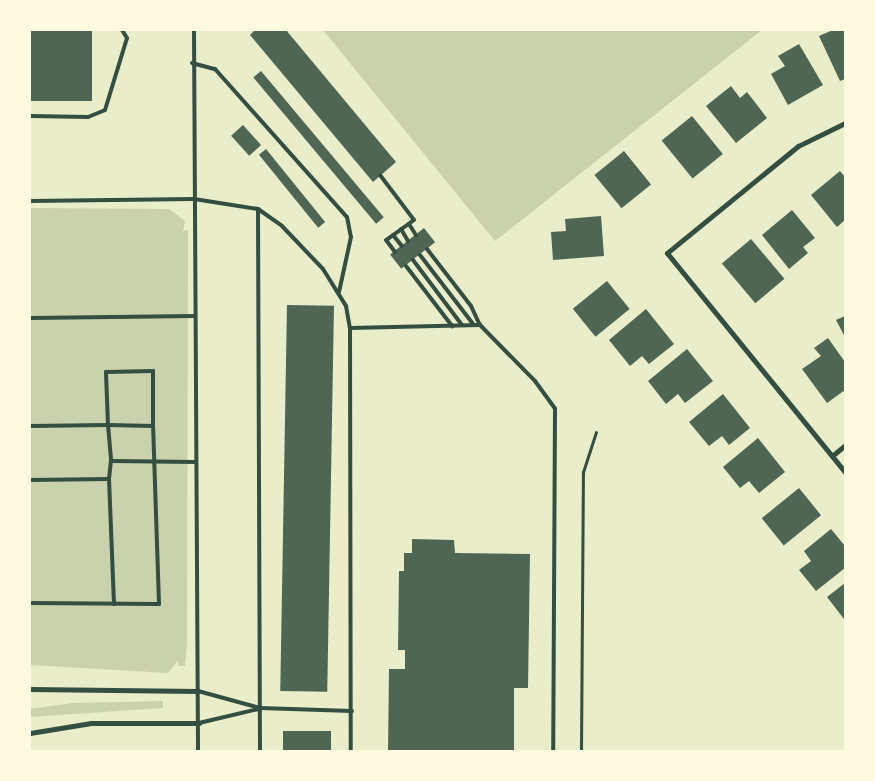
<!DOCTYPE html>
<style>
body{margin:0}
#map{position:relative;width:875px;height:781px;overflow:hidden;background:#e9edc9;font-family:"Archivo Narrow",sans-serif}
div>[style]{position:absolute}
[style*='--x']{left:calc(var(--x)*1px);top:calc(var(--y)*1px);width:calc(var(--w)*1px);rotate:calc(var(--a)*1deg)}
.green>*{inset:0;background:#cad2ad}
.building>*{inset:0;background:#4f6655;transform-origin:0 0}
.path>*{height:3px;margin:-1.5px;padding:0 1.5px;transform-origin:1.5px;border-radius:1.5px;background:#344e41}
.service>*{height:4px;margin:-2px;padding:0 2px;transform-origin:2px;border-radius:2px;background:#344e41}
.minor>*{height:5px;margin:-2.5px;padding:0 2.5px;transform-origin:2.5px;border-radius:2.5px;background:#344e41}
span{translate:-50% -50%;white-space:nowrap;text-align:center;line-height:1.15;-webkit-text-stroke:4.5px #fefae0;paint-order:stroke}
.frame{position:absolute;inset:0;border:31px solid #fefae0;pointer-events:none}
</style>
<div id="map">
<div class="green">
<i style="clip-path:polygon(323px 30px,762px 30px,495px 241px)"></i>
<i style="clip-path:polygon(30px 208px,169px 209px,185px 221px,183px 231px,188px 230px,187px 643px,185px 666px,178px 666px,178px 660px,168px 673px,30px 665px)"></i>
<i style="clip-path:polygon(163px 701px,163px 708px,30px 717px,30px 709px,73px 703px)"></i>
</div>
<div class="building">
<i style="left:30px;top:30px;width:62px;height:71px"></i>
<i style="clip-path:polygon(255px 30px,286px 30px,396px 162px,373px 182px,250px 35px)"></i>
<i style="clip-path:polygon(833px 30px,845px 30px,845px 79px,840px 81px,819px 36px)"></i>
<i style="clip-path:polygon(799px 44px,823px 85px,788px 105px,771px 74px,785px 66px,778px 56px)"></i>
<i style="left:261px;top:71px;width:191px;height:10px;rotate:50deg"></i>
<i style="clip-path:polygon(731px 86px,740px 98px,747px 92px,767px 118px,736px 143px,706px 106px)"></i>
<i style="left:692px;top:116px;width:49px;height:39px;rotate:51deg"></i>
<i style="left:243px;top:125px;width:27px;height:16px;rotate:48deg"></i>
<i style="left:266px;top:149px;width:94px;height:9px;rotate:51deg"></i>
<i style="left:624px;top:151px;width:43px;height:38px;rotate:51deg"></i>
<i style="clip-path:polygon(840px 171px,845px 177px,845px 220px,837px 227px,811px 195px)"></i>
<i style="clip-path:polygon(792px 210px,815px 238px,803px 247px,808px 253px,789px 269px,762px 235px)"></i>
<i style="clip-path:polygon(601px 216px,604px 256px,553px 260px,551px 232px,566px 231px,565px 219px)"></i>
<i style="left:424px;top:228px;width:18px;height:43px;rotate:52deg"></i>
<i style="left:751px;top:239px;width:52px;height:38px;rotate:50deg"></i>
<i style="left:607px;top:281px;width:36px;height:44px;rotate:51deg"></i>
<i style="left:287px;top:305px;width:47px;height:386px;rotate:1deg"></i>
<i style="clip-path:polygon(646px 309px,674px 344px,649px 364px,642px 356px,630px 366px,609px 340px)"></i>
<i style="clip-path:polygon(845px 316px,845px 337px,836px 320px)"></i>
<i style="clip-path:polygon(828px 338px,845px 362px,845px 390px,827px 403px,802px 369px,821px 356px,814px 348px)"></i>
<i style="clip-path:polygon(687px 349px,713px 381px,685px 403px,678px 394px,666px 404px,648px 381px)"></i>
<i style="clip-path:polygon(723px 394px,750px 428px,729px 445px,722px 436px,709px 446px,689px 422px)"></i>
<i style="clip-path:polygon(758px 438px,785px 472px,759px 493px,749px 481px,740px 488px,723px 467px)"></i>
<i style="left:799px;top:488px;width:35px;height:48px;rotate:51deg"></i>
<i style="clip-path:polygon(831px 529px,845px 546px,845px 568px,816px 591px,799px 570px,811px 561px,804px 551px)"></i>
<i style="clip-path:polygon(412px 539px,454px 540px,455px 553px,530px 554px,528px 688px,514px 688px,514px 751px,388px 751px,389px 669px,405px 669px,405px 650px,398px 650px,399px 571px,404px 571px,404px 553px,412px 553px)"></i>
<i style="clip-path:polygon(845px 583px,845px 618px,844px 619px,827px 597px)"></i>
<i style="left:283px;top:731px;width:48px;height:20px"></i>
</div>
<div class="path">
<i style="--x:581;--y:751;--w:279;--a:-89.6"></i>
<i style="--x:583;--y:472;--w:42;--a:-72"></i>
</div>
<div class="service">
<i style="--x:194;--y:30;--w:721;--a:89.68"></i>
<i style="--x:192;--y:63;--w:24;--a:15"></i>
<i style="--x:215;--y:69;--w:198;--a:48.3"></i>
<i style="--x:347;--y:217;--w:20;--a:79"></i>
<i style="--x:351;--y:237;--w:56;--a:102.3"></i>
<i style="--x:30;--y:116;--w:58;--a:1"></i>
<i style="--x:88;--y:117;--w:18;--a:-22"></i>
<i style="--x:105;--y:110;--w:75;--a:-73"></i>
<i style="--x:127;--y:38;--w:9;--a:-122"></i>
<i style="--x:380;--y:175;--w:56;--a:52.9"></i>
<i style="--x:414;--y:220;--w:34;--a:144"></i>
<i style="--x:386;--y:240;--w:15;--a:53"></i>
<i style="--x:30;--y:201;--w:164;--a:-0.7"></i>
<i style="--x:194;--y:199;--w:65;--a:8.9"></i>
<i style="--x:258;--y:209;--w:29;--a:35"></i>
<i style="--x:282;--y:226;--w:59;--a:46.4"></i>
<i style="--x:323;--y:269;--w:44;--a:58.1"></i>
<i style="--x:346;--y:306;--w:22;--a:80"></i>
<i style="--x:350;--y:328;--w:130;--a:-1.3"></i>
<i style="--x:480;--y:325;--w:78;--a:45.5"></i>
<i style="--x:535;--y:381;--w:34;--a:54"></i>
<i style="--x:555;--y:409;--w:342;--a:90.3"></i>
<i style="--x:258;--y:209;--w:542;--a:89.79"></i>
<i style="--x:409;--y:224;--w:13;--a:58"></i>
<i style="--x:401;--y:229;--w:14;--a:60"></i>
<i style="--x:393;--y:235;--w:14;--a:51"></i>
<i style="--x:427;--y:249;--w:72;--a:52.3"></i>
<i style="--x:471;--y:306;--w:21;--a:65"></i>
<i style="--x:420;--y:255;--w:88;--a:52.4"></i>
<i style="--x:413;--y:260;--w:81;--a:53"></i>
<i style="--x:406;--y:266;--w:76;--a:52.5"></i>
<i style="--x:30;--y:318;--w:165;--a:-0.7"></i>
<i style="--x:350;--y:328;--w:423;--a:89.9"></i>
<i style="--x:30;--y:426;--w:78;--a:-0.7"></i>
<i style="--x:108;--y:425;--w:36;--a:85"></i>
<i style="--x:109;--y:479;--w:125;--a:87.7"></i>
<i style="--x:30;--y:480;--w:79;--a:-0.7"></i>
<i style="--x:109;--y:479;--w:18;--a:-84"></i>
<i style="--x:111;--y:461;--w:85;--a:0.7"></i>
<i style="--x:30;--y:603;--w:129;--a:0.4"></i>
<i style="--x:159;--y:604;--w:178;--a:-91.9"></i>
<i style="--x:153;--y:426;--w:45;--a:-178.7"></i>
<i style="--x:108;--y:425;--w:53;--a:-92.2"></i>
<i style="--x:106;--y:372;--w:47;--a:-1.2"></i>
<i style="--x:153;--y:371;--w:55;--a:90"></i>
<i style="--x:198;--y:691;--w:64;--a:15.3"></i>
<i style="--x:260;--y:708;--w:92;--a:1.9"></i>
<i style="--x:199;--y:723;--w:61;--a:-13.3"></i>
</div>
<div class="minor">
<i style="--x:845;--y:123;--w:52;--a:153.9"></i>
<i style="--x:798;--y:146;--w:169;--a:140.8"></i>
<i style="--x:667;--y:253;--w:282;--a:50.9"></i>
<i style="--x:832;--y:456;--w:17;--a:-40"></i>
<i style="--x:30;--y:689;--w:168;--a:0.7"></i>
<i style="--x:30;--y:733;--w:62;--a:-9.3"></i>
<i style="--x:91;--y:723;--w:108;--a:0"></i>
</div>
<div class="frame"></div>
</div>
